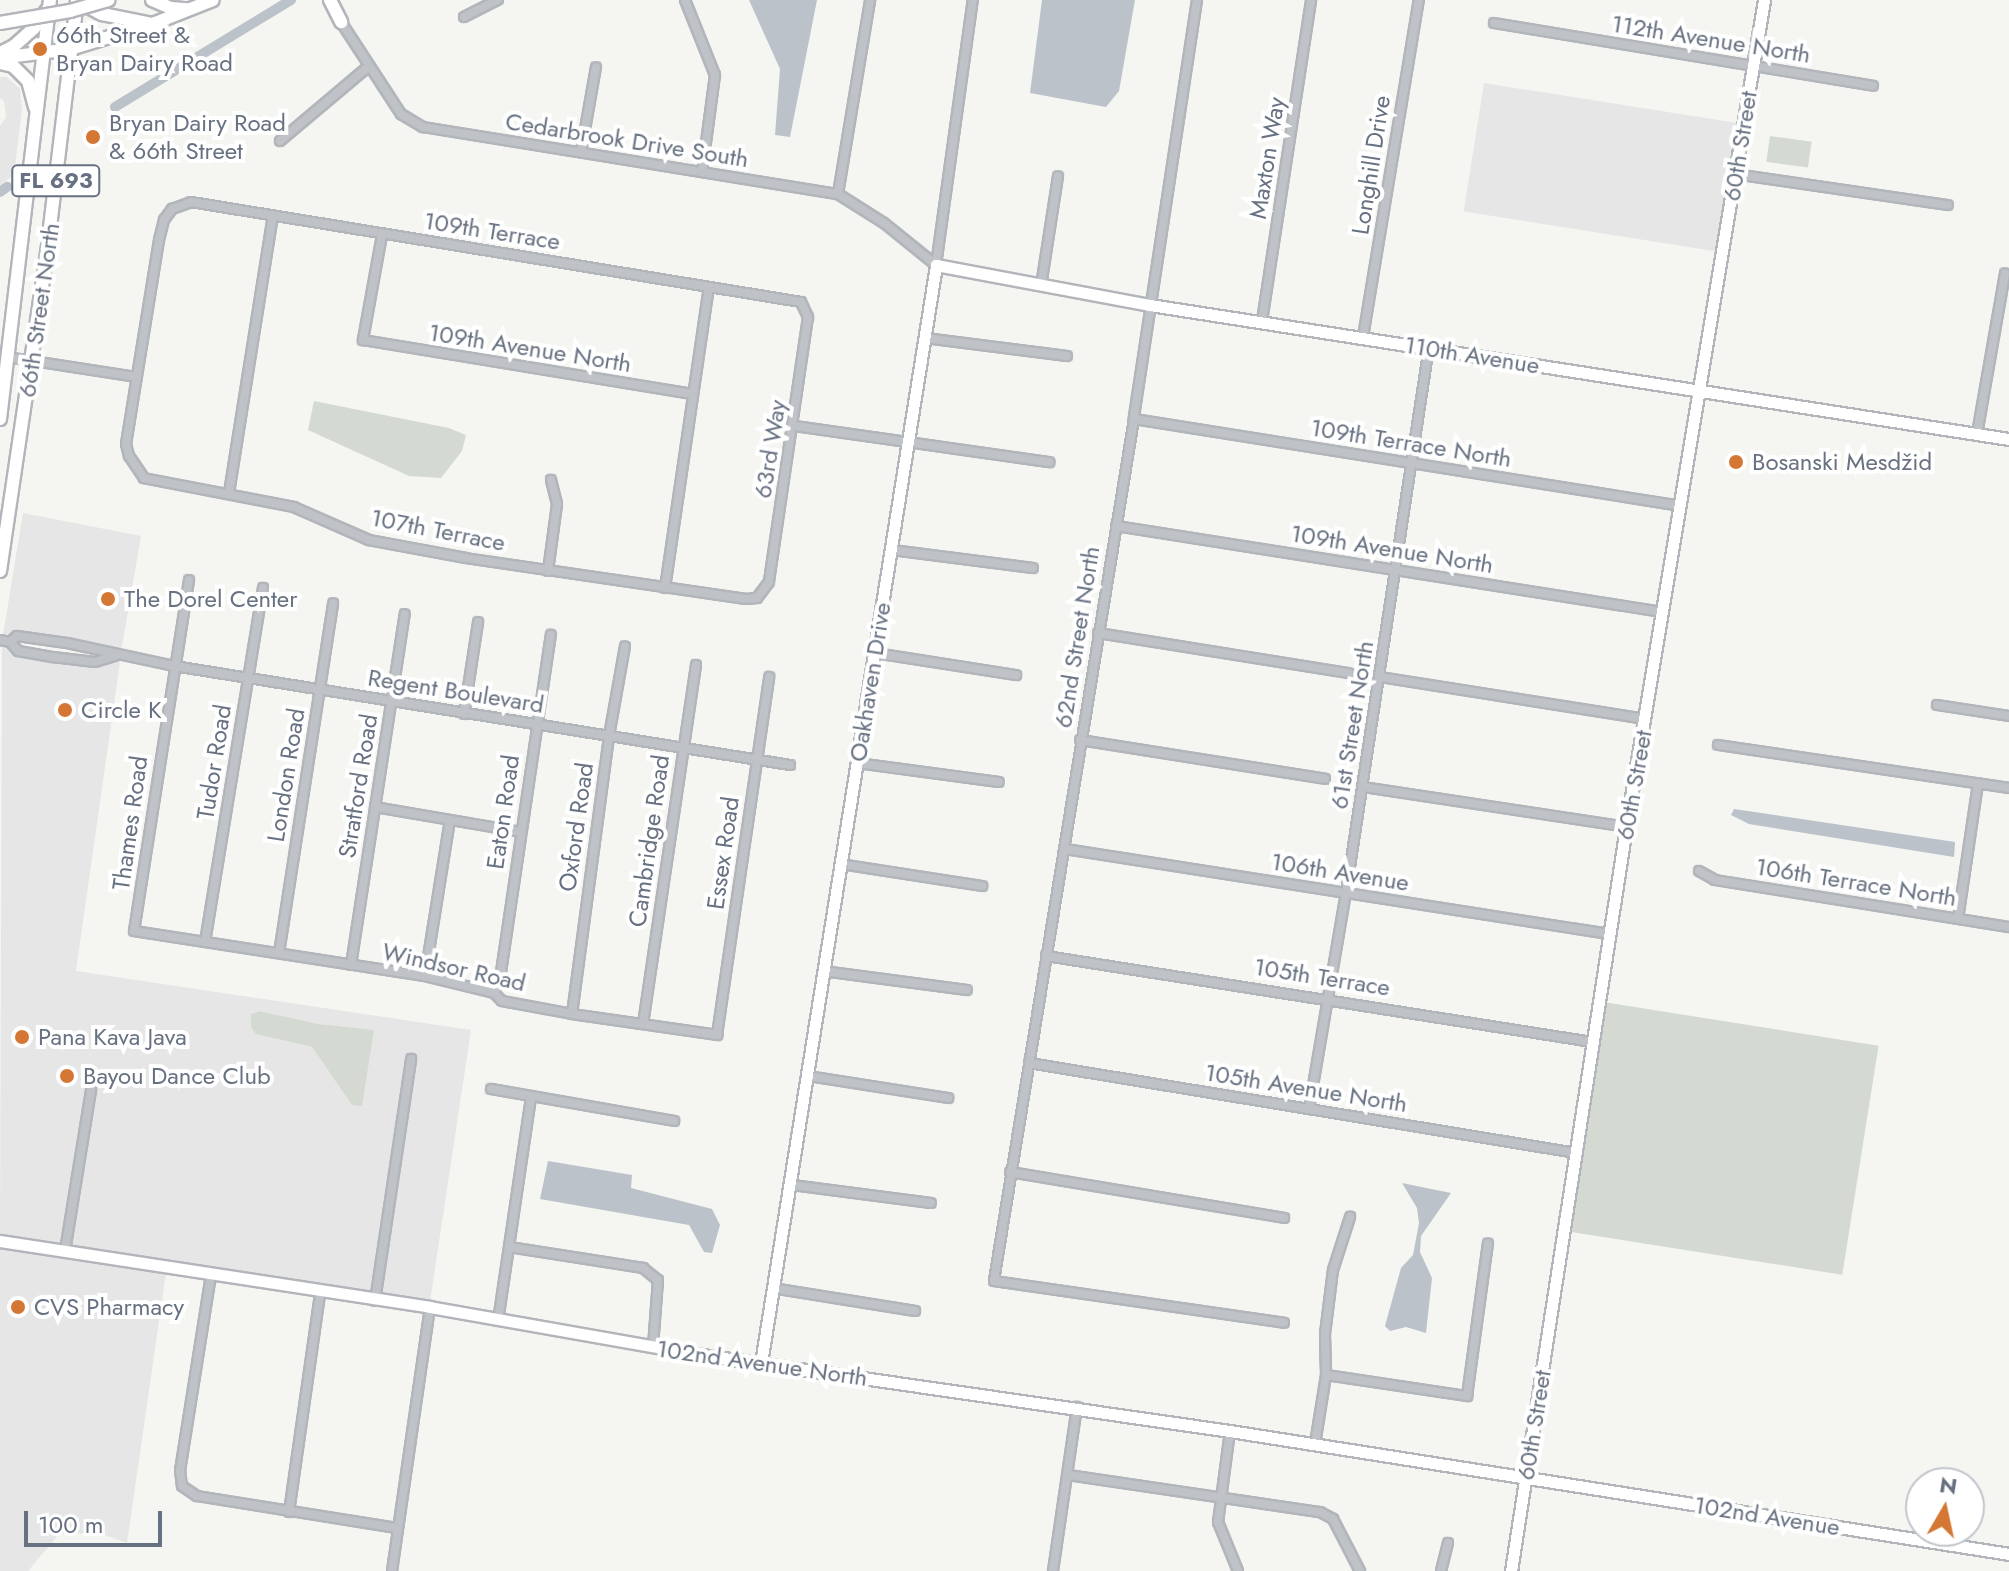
<!DOCTYPE html>
<meta charset="utf-8">
<style>
body{margin:0}
#map{position:relative;width:2009px;height:1571px;overflow:hidden;background:#f5f5f2;font-family:Jost,sans-serif}
div>[style]{position:absolute}
[style*='--x']{left:calc(var(--x)*1px);top:calc(var(--y)*1px);width:calc(var(--w)*1px);rotate:calc(var(--a)*1deg)}
.built>*{inset:0;background:#e6e6e6;transform-origin:0 0}
.green>*{inset:0;background:#d4dad2;transform-origin:0 0}
.water>*{inset:0;background:#bbc2c9}
.canal>*{height:10px;margin:-5px;padding:0 5px;transform-origin:5px;border-radius:5px;background:#bbc2c9}
.roads{filter:drop-shadow(2px 0 #b2b5ba) drop-shadow(-2px 0 #b2b5ba) drop-shadow(0 2px #b2b5ba) drop-shadow(0 -2px #b2b5ba)}
.street>*{height:8px;margin:-4px;padding:0 4px;transform-origin:4px;border-radius:4px;background:#bfc2c6}
.secondary>*{height:11px;margin:-5.5px;padding:0 5.5px;transform-origin:5.5px;border-radius:5.5px;background:#fff}
.primary>*{height:12px;margin:-6px;padding:0 6px;transform-origin:6px;border-radius:6px;background:#fff}
.bridges{filter:drop-shadow(2px 0 #b3b5ba) drop-shadow(-2px 0 #b3b5ba) drop-shadow(0 2px #b3b5ba) drop-shadow(0 -2px #b3b5ba)}
.primary-bridge>*{height:12px;margin:-6px;padding:0 6px;transform-origin:6px;border-radius:6px;background:#fff}
.dots>*{width:22px;height:22px;translate:-50% -50%;box-sizing:border-box;border:4px solid #fff;border-radius:50%}
span{translate:-50% -50%;white-space:nowrap;text-align:center;line-height:1.15;-webkit-text-stroke:8px #fff;paint-order:stroke}
.shield-label span{padding:2px 6px;background:#fff;border:2px solid;border-radius:6px;-webkit-text-stroke-width:0}
.shield-label{font-size:22px;color:#677181;font-weight:700}
.poi-label{font-size:24px;color:#677181}
.left{translate:0 -50%;text-align:left}
.street-label{font-size:24px;color:#677181}
.north{position:absolute;left:1905px;top:1467px;width:80px;height:80px;box-sizing:border-box;background:#fff;border:2px solid #c2c6cd;border-radius:50%;rotate:9deg;font-size:22px;font-weight:700;line-height:32px;text-align:center;color:#677181}
.north::after{content:'';display:block;margin:auto;width:28px;height:36px;background:#d47734;clip-path:polygon(50% 0,100% 100%,50% 72%,0 100%)}
.scale{position:absolute;left:24px;top:1511px;width:138px;height:36px;box-sizing:border-box;border:4px solid #677181;border-top:0;padding-left:10px;font-size:24px;line-height:28px;white-space:nowrap;color:#677181;-webkit-text-stroke:6px #fff;paint-order:stroke}
</style>
<div id="map">
<div class="built">
<i style="clip-path:polygon(0 77px,7px 77px,20px 89px,22px 109px,14px 175px,0 185px,0 126px,6px 117px,4px 101px,0 98px)"></i>
<i style="left:1484px;top:83px;width:258px;height:130px;rotate:9deg"></i>
<i style="clip-path:polygon(23px 513px,141px 536px,121px 652px,93px 643px,18px 631px,3px 635px)"></i>
<i style="clip-path:polygon(evenodd,2px 646px,17px 657px,94px 668px,120px 662px,76px 971px,471px 1030px,430px 1302px,381px 1296px,415px 1054px,407px 1054px,371px 1295px,71px 1247px,96px 1085px,87px 1085px,62px 1245px,0 1236px,2px 646px,259px 1011px,319px 1024px,374px 1030px,352px 1104px,312px 1047px,269px 1037px,251px 1014px,259px 1011px)"></i>
<i style="clip-path:polygon(0 1246px,166px 1273px,127px 1543px,99px 1533px,59px 1534px,28px 1571px,0 1571px)"></i>
</div>
<div class="green">
<i style="left:1770px;top:136px;width:42px;height:26px;rotate:8deg"></i>
<i style="clip-path:polygon(314px 401px,449px 428px,466px 435px,462px 451px,441px 478px,409px 476px,308px 430px)"></i>
<i style="left:1603px;top:1002px;width:279px;height:232px;rotate:9deg"></i>
<i style="clip-path:polygon(259px 1011px,319px 1024px,374px 1030px,362px 1106px,352px 1105px,312px 1047px,256px 1034px,251px 1027px,251px 1014px)"></i>
</div>
<div class="water">
<i style="clip-path:polygon(749px 0,817px 0,790px 137px,775px 135px,780px 69px)"></i>
<i style="clip-path:polygon(1042px 0,1135px 0,1119px 91px,1106px 107px,1030px 93px)"></i>
<i style="clip-path:polygon(1734px 809px,1955px 842px,1954px 857px,1749px 824px,1731px 815px)"></i>
<i style="clip-path:polygon(548px 1161px,632px 1175px,631px 1188px,712px 1209px,720px 1225px,712px 1253px,704px 1252px,689px 1225px,540px 1199px)"></i>
<i style="clip-path:polygon(1402px 1183px,1451px 1193px,1421px 1236px,1420px 1252px,1432px 1278px,1426px 1333px,1406px 1327px,1390px 1331px,1385px 1326px,1401px 1268px,1413px 1255px,1419px 1223px,1417px 1208px)"></i>
</div>
<div class="canal">
<i style="--x:115;--y:107;--w:206;--a:-31.3"></i>
<i style="--x:0;--y:192;--w:9;--a:-36"></i>
</div>
<div class="roads">
<div class="street">
<i style="--x:685;--y:0;--w:81;--a:68.2"></i>
<i style="--x:715;--y:75;--w:98;--a:97.6"></i>
<i style="--x:1197;--y:0;--w:424;--a:98.6"></i>
<i style="--x:1134;--y:419;--w:873;--a:99.23"></i>
<i style="--x:994;--y:1281;--w:293;--a:8.2"></i>
<i style="--x:464;--y:17;--w:38;--a:-27"></i>
<i style="--x:341;--y:22;--w:110;--a:56.9"></i>
<i style="--x:401;--y:114;--w:26;--a:31"></i>
<i style="--x:423;--y:127;--w:420;--a:9.2"></i>
<i style="--x:838;--y:194;--w:54;--a:32.2"></i>
<i style="--x:884;--y:223;--w:67;--a:38.9"></i>
<i style="--x:1494;--y:23;--w:384;--a:9.4"></i>
<i style="--x:280;--y:141;--w:115;--a:-40.1"></i>
<i style="--x:581;--y:152;--w:86;--a:-80"></i>
<i style="--x:1735;--y:174;--w:215;--a:8.3"></i>
<i style="--x:838;--y:194;--w:197;--a:-80.6"></i>
<i style="--x:191;--y:202;--w:618;--a:9.31"></i>
<i style="--x:801;--y:302;--w:17;--a:65"></i>
<i style="--x:808;--y:317;--w:268;--a:98.4"></i>
<i style="--x:769;--y:582;--w:20;--a:127"></i>
<i style="--x:757;--y:598;--w:11;--a:175"></i>
<i style="--x:746;--y:599;--w:283;--a:-171.7"></i>
<i style="--x:466;--y:558;--w:99;--a:-169.5"></i>
<i style="--x:369;--y:540;--w:82;--a:-156.3"></i>
<i style="--x:294;--y:507;--w:153;--a:-169.1"></i>
<i style="--x:144;--y:478;--w:27;--a:-124"></i>
<i style="--x:129;--y:456;--w:12;--a:-104"></i>
<i style="--x:126;--y:444;--w:207;--a:-80.8"></i>
<i style="--x:159;--y:240;--w:21;--a:-76"></i>
<i style="--x:164;--y:220;--w:14;--a:-54"></i>
<i style="--x:172;--y:209;--w:20;--a:-20"></i>
<i style="--x:382;--y:235;--w:107;--a:100.3"></i>
<i style="--x:363;--y:340;--w:333;--a:9.3"></i>
<i style="--x:936;--y:265;--w:268;--a:-82.1"></i>
<i style="--x:1041;--y:286;--w:111;--a:-81.2"></i>
<i style="--x:1262;--y:321;--w:325;--a:-81.3"></i>
<i style="--x:1363;--y:337;--w:342;--a:-80.6"></i>
<i style="--x:925;--y:338;--w:143;--a:7.2"></i>
<i style="--x:7;--y:357;--w:131;--a:8.8"></i>
<i style="--x:1134;--y:419;--w:554;--a:9.04"></i>
<i style="--x:795;--y:426;--w:257;--a:8.1"></i>
<i style="--x:1977;--y:434;--w:163;--a:-80.1"></i>
<i style="--x:229;--y:493;--w:280;--a:-81"></i>
<i style="--x:1116;--y:526;--w:553;--a:8.95"></i>
<i style="--x:892;--y:550;--w:142;--a:7.3"></i>
<i style="--x:548;--y:571;--w:68;--a:-82.3"></i>
<i style="--x:557;--y:504;--w:25;--a:-104"></i>
<i style="--x:189;--y:580;--w:355;--a:98.9"></i>
<i style="--x:134;--y:931;--w:294;--a:8.8"></i>
<i style="--x:425;--y:976;--w:71;--a:13.8"></i>
<i style="--x:494;--y:993;--w:11;--a:45"></i>
<i style="--x:502;--y:1001;--w:71;--a:10.5"></i>
<i style="--x:572;--y:1014;--w:147;--a:8.2"></i>
<i style="--x:717;--y:1035;--w:362;--a:-81.7"></i>
<i style="--x:665;--y:588;--w:304;--a:-81.7"></i>
<i style="--x:1098;--y:633;--w:254;--a:9.1"></i>
<i style="--x:0;--y:640;--w:10;--a:11"></i>
<i style="--x:10;--y:642;--w:9;--a:-41"></i>
<i style="--x:17;--y:636;--w:50;--a:8"></i>
<i style="--x:67;--y:643;--w:109;--a:12.1"></i>
<i style="--x:174;--y:666;--w:624;--a:9.13"></i>
<i style="--x:10;--y:642;--w:12;--a:48"></i>
<i style="--x:18;--y:651;--w:36;--a:10"></i>
<i style="--x:53;--y:657;--w:42;--a:6.8"></i>
<i style="--x:95;--y:662;--w:21;--a:-17"></i>
<i style="--x:875;--y:653;--w:143;--a:8.9"></i>
<i style="--x:1380;--y:677;--w:268;--a:9"></i>
<i style="--x:1937;--y:705;--w:73;--a:8.7"></i>
<i style="--x:464;--y:714;--w:93;--a:-81.3"></i>
<i style="--x:1080;--y:740;--w:248;--a:9"></i>
<i style="--x:1718;--y:745;--w:294;--a:8.4"></i>
<i style="--x:857;--y:763;--w:143;--a:7.6"></i>
<i style="--x:1363;--y:787;--w:266;--a:8.6"></i>
<i style="--x:375;--y:807;--w:148;--a:9.7"></i>
<i style="--x:1065;--y:849;--w:551;--a:8.88"></i>
<i style="--x:840;--y:864;--w:144;--a:8.8"></i>
<i style="--x:1699;--y:871;--w:18;--a:29"></i>
<i style="--x:1715;--y:880;--w:298;--a:9.1"></i>
<i style="--x:1958;--y:919;--w:137;--a:-81.6"></i>
<i style="--x:205;--y:942;--w:359;--a:-80.7"></i>
<i style="--x:279;--y:953;--w:354;--a:-81.2"></i>
<i style="--x:1046;--y:956;--w:553;--a:8.95"></i>
<i style="--x:351;--y:965;--w:355;--a:-81.3"></i>
<i style="--x:823;--y:971;--w:145;--a:7.5"></i>
<i style="--x:425;--y:976;--w:158;--a:-80.9"></i>
<i style="--x:494;--y:993;--w:15;--a:-67"></i>
<i style="--x:500;--y:979;--w:348;--a:-81.6"></i>
<i style="--x:572;--y:1014;--w:280;--a:-82.4"></i>
<i style="--x:609;--y:736;--w:91;--a:-79.9"></i>
<i style="--x:643;--y:1024;--w:363;--a:-81.6"></i>
<i style="--x:1029;--y:1063;--w:554;--a:9.34"></i>
<i style="--x:808;--y:1076;--w:142;--a:8.9"></i>
<i style="--x:491;--y:1089;--w:186;--a:9.9"></i>
<i style="--x:1309;--y:1109;--w:219;--a:-80.3"></i>
<i style="--x:1346;--y:893;--w:552;--a:-81.36"></i>
<i style="--x:1010;--y:1172;--w:278;--a:9.5"></i>
<i style="--x:792;--y:1185;--w:140;--a:7.4"></i>
<i style="--x:509;--y:1247;--w:136;--a:8.9"></i>
<i style="--x:643;--y:1268;--w:19;--a:39"></i>
<i style="--x:658;--y:1280;--w:67;--a:94.3"></i>
<i style="--x:65;--y:1251;--w:163;--a:-80.8"></i>
<i style="--x:211;--y:1275;--w:197;--a:99"></i>
<i style="--x:180;--y:1470;--w:16;--a:83"></i>
<i style="--x:182;--y:1486;--w:18;--a:34"></i>
<i style="--x:197;--y:1496;--w:203;--a:9.1"></i>
<i style="--x:772;--y:1288;--w:145;--a:9.1"></i>
<i style="--x:375;--y:1301;--w:245;--a:-81.5"></i>
<i style="--x:498;--y:1321;--w:226;--a:-81.6"></i>
<i style="--x:1326;--y:1375;--w:143;--a:8.5"></i>
<i style="--x:1467;--y:1396;--w:154;--a:-82.2"></i>
<i style="--x:1230;--y:1431;--w:92;--a:97.5"></i>
<i style="--x:1218;--y:1522;--w:53;--a:67.8"></i>
<i style="--x:1315;--y:1444;--w:70;--a:-80.9"></i>
<i style="--x:1326;--y:1375;--w:41;--a:-91.4"></i>
<i style="--x:1325;--y:1334;--w:64;--a:-82.9"></i>
<i style="--x:1333;--y:1270;--w:56;--a:-72.2"></i>
<i style="--x:1068;--y:1475;--w:255;--a:8.4"></i>
<i style="--x:1320;--y:1512;--w:15;--a:28"></i>
<i style="--x:1333;--y:1519;--w:59;--a:62.6"></i>
<i style="--x:289;--y:1512;--w:221;--a:-81.9"></i>
<i style="--x:392;--y:1571;--w:267;--a:-81.8"></i>
<i style="--x:1053;--y:1571;--w:166;--a:-81.7"></i>
<i style="--x:1441;--y:1571;--w:29;--a:-76"></i>
</div>
<div class="secondary">
<i style="--x:0;--y:1241;--w:435;--a:8.7"></i>
<i style="--x:430;--y:1307;--w:277;--a:10"></i>
<i style="--x:703;--y:1355;--w:532;--a:8.21"></i>
<i style="--x:1230;--y:1431;--w:789;--a:8.97"></i>
<i style="--x:761;--y:1363;--w:1112;--a:-80.94"></i>
<i style="--x:936;--y:265;--w:218;--a:10.6"></i>
<i style="--x:1150;--y:305;--w:869;--a:8.87"></i>
<i style="--x:1511;--y:1571;--w:753;--a:-81.21"></i>
<i style="--x:1626;--y:827;--w:838;--a:-80.53"></i>
</div>
<div class="primary">
<i style="--x:152;--y:0;--w:21;--a:23"></i>
<i style="--x:171;--y:8;--w:16;--a:4"></i>
<i style="--x:330;--y:0;--w:25;--a:63"></i>
<i style="--x:79;--y:2;--w:26;--a:28"></i>
<i style="--x:102;--y:14;--w:47;--a:11.1"></i>
<i style="--x:0;--y:53;--w:16;--a:-27"></i>
<i style="--x:14;--y:46;--w:27;--a:-42"></i>
<i style="--x:34;--y:28;--w:22;--a:-54"></i>
<i style="--x:0;--y:58;--w:71;--a:-7.3"></i>
<i style="--x:70;--y:49;--w:89;--a:-17"></i>
<i style="--x:155;--y:23;--w:62;--a:-21.6"></i>
<i style="--x:0;--y:63;--w:13;--a:13"></i>
<i style="--x:13;--y:66;--w:21;--a:45"></i>
<i style="--x:28;--y:81;--w:27;--a:75"></i>
<i style="--x:0;--y:419;--w:422;--a:-83.2"></i>
<i style="--x:0;--y:571;--w:331;--a:-81.6"></i>
<i style="--x:48;--y:244;--w:246;--a:-83.2"></i>
</div>
</div>
<div class="bridges">
<div class="primary-bridge">
<i style="--x:0;--y:23;--w:71;--a:-9.7"></i>
<i style="--x:70;--y:11;--w:40;--a:-16"></i>
</div>
</div>
<div class="dots">
<i style="left:40px;top:49px;background:#d47734"></i>
<i style="left:93px;top:137px;background:#d47734"></i>
<i style="left:1736px;top:462px;background:#d47734"></i>
<i style="left:108px;top:599px;background:#d47734"></i>
<i style="left:65px;top:710px;background:#d47734"></i>
<i style="left:22px;top:1037px;background:#d47734"></i>
<i style="left:67px;top:1076px;background:#d47734"></i>
<i style="left:18px;top:1307px;background:#d47734"></i>
</div>
<div class="shield-label">
<span style="left:56px;top:181px">FL 693</span>
</div>
<div class="poi-label">
<span class="left" style="left:56px;top:49px">66th Street &amp;<br>Bryan Dairy Road</span>
<span class="left" style="left:109px;top:137px">Bryan Dairy Road<br>&amp; 66th Street</span>
<span class="left" style="left:1752px;top:462px">Bosanski Mesdžid</span>
<span class="left" style="left:124px;top:599px">The Dorel Center</span>
<span class="left" style="left:81px;top:710px">Circle K</span>
<span class="left" style="left:38px;top:1037px">Pana Kava Java</span>
<span class="left" style="left:83px;top:1076px">Bayou Dance Club</span>
<span class="left" style="left:34px;top:1307px">CVS Pharmacy</span>
</div>
<div class="street-label">
<span style="left:1711px;top:39px;rotate:9deg">112th Avenue North</span>
<span style="left:627px;top:140px;rotate:9deg">Cedarbrook Drive South</span>
<span style="left:1740px;top:146px;rotate:-81deg">60th Street</span>
<span style="left:1267px;top:158px;rotate:-81deg">Maxton Way</span>
<span style="left:1371px;top:165px;rotate:-81deg">Longhill Drive</span>
<span style="left:492px;top:231px;rotate:9deg">109th Terrace</span>
<span style="left:39px;top:310px;rotate:-82deg">66th Street North</span>
<span style="left:530px;top:348px;rotate:9deg">109th Avenue North</span>
<span style="left:1472px;top:355px;rotate:9deg">110th Avenue</span>
<span style="left:1411px;top:443px;rotate:9deg">109th Terrace North</span>
<span style="left:770px;top:449px;rotate:-81deg">63rd Way</span>
<span style="left:438px;top:530px;rotate:11deg">107th Terrace</span>
<span style="left:1392px;top:549px;rotate:9deg">109th Avenue North</span>
<span style="left:1077px;top:637px;rotate:-81deg">62nd Street North</span>
<span style="left:870px;top:682px;rotate:-81deg">Oakhaven Drive</span>
<span style="left:456px;top:691px;rotate:9deg">Regent Boulevard</span>
<span style="left:1352px;top:725px;rotate:-81deg">61st Street North</span>
<span style="left:214px;top:762px;rotate:-81deg">Tudor Road</span>
<span style="left:286px;top:775px;rotate:-81deg">London Road</span>
<span style="left:1634px;top:785px;rotate:-80deg">60th Street</span>
<span style="left:358px;top:786px;rotate:-81deg">Stratford Road</span>
<span style="left:503px;top:812px;rotate:-82deg">Eaton Road</span>
<span style="left:130px;top:823px;rotate:-82deg">Thames Road</span>
<span style="left:576px;top:827px;rotate:-82deg">Oxford Road</span>
<span style="left:649px;top:841px;rotate:-82deg">Cambridge Road</span>
<span style="left:723px;top:853px;rotate:-82deg">Essex Road</span>
<span style="left:1340px;top:872px;rotate:9deg">106th Avenue</span>
<span style="left:1856px;top:882px;rotate:9deg">106th Terrace North</span>
<span style="left:454px;top:967px;rotate:13deg">Windsor Road</span>
<span style="left:1322px;top:977px;rotate:9deg">105th Terrace</span>
<span style="left:1306px;top:1088px;rotate:9deg">105th Avenue North</span>
<span style="left:762px;top:1363px;rotate:8deg">102nd Avenue North</span>
<span style="left:1534px;top:1425px;rotate:-81deg">60th Street</span>
<span style="left:1767px;top:1516px;rotate:9deg">102nd Avenue</span>
</div>
<div class="north">N</div>
<div class="scale">100 m</div>
</div>
